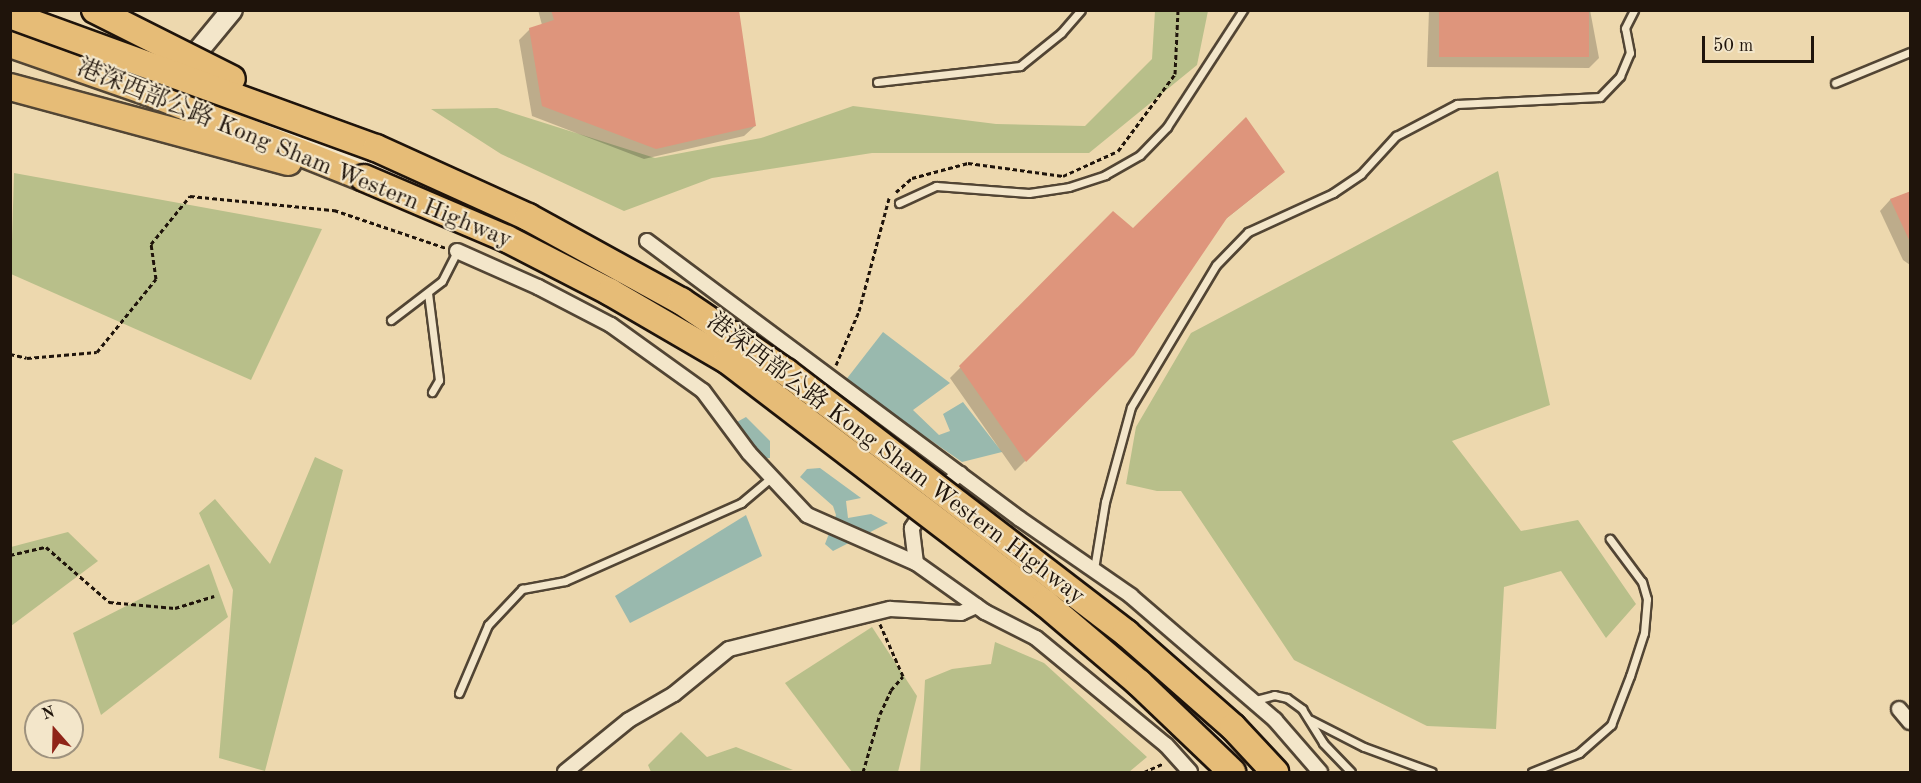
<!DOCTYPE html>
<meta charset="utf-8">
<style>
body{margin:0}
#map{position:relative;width:1921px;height:783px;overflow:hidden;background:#edd8ae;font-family:"Old Standard TT","Noto Serif SC",serif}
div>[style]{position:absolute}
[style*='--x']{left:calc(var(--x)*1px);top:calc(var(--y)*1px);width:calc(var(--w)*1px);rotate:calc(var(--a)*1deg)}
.green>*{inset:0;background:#b8bf8a}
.water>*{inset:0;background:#99b9ae}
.shadow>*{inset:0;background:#0003}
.building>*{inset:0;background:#de957c;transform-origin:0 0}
.path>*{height:3px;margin-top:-1.5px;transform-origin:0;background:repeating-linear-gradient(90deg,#1f140b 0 4.5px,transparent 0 7.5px)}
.roads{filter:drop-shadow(2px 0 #524534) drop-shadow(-2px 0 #524534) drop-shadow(0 2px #524534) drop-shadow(0 -2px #524534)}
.lane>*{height:7px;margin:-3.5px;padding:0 3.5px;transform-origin:3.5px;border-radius:3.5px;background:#f3e6ca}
.street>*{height:14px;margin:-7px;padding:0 7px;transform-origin:7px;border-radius:7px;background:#f3e6ca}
.secondary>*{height:20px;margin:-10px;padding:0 10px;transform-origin:10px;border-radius:10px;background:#f3e6ca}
.highway>*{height:26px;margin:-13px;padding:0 13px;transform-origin:13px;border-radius:13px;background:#e6bc77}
.bridges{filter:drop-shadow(2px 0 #1f140b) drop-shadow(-2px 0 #1f140b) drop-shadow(0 2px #1f140b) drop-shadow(0 -2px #1f140b)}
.highway-bridge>*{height:26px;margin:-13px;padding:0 13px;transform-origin:13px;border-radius:13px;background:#e6bc77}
span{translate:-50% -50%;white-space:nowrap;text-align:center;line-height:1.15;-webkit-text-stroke:4.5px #f3e6ca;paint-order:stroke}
.street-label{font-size:24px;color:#1f140b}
.frame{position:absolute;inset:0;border:12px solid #1f140b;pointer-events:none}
.north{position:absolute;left:24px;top:699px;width:60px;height:60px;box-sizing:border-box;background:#f3e6ca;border:2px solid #9e927e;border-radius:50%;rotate:340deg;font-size:16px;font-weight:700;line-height:24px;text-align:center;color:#1f140b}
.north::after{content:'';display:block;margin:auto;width:21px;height:27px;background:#8f2418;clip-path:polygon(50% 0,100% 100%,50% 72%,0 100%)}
.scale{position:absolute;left:1702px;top:36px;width:112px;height:27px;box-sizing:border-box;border:3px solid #1f140b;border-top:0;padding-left:8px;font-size:18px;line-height:21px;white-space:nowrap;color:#1f140b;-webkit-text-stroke:4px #f3e6ca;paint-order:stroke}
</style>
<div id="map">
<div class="green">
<i style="clip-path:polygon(1155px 11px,1208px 11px,1197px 65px,1089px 153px,872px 153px,712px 178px,624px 211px,501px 154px,431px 109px,497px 108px,655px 158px,761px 138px,853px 106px,996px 124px,1085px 126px,1152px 59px)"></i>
<i style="clip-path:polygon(1498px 171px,1550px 405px,1452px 441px,1521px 531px,1578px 520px,1636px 604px,1606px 638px,1561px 571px,1504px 587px,1496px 729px,1427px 726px,1294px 660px,1181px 491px,1157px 491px,1126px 484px,1136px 427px,1191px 333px)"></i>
<i style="clip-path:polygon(14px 173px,322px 229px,251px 380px,11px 274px)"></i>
<i style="clip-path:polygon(315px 457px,343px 470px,265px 771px,219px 758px,233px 590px,199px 513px,215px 499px,270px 564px)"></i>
<i style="clip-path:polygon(68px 532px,98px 561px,11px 626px,11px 547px)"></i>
<i style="clip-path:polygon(209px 564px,228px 617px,101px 715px,73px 633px)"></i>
<i style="clip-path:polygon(872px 627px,917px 696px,898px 772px,852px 772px,785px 683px)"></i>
<i style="clip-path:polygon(995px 642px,1044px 663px,1147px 757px,1129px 772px,920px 772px,925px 680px,952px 669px,991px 664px)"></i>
<i style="clip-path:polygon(681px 732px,707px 757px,736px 747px,793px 770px,651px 772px,648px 765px)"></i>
</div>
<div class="water">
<i style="clip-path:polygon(883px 332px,950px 383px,913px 410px,939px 435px,950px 431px,943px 414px,963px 402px,1002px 452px,962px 462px,845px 381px)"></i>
<i style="clip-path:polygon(746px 417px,770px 441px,770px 458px,748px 459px,731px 438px,735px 423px)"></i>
<i style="clip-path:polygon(820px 468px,861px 498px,846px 501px,848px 518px,871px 514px,888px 523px,833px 551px,825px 544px,836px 515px,833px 506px,800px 477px,807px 469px)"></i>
<i style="clip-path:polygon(746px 515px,762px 556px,630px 623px,615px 596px)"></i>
</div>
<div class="shadow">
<i style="clip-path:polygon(538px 10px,738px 10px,755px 126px,744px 136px,644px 159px,532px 116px,519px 40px,530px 29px,542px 25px)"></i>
<i style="clip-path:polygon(1429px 10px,1590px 10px,1599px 58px,1589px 68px,1427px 67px)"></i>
<i style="clip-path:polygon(1272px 182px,1222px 222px,1133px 354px,1015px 471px,950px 378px,1113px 213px,1133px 230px)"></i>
<i style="clip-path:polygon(1910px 192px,1910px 265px,1903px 260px,1880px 211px,1890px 200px)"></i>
</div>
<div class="building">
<i style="clip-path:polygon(551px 10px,739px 10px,756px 126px,656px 149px,542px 106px,529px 28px,554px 20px)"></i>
<i style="left:1439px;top:10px;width:150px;height:47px"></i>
<i style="clip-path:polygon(1246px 117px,1285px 172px,1227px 218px,1134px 355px,1026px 462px,959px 366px,1113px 211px,1133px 228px)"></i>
<i style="clip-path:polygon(1911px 191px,1911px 244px,1890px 199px)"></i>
</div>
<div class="path">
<i style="--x:896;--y:192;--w:21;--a:-41"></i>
<i style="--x:912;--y:178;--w:58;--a:-15"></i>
<i style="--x:968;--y:163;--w:96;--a:7.8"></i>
<i style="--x:1063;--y:176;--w:60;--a:-24.4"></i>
<i style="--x:1118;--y:151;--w:96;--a:-53.5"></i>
<i style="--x:1175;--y:74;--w:64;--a:-87.3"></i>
<i style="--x:10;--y:354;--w:17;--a:13"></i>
<i style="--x:27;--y:358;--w:70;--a:-4.9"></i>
<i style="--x:97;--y:352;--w:94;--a:-51.1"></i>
<i style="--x:156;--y:279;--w:35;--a:-98"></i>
<i style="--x:151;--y:244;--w:62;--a:-50.9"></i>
<i style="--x:190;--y:196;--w:145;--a:5.6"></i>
<i style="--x:334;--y:210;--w:118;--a:18.7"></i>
<i style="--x:836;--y:365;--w:59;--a:-66.9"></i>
<i style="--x:859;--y:311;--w:117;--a:-75.1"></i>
<i style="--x:10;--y:555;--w:37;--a:-13"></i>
<i style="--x:46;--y:547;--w:84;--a:41.1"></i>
<i style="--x:109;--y:602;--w:66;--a:5.2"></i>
<i style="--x:175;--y:608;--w:41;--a:-17.1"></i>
<i style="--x:863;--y:772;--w:60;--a:-73.7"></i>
<i style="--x:880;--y:714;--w:26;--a:-65"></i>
<i style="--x:891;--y:690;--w:18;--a:-49"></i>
<i style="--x:903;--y:676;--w:57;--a:-113.9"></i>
<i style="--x:1144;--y:772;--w:22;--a:-24"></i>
</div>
<div class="roads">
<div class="lane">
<i style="--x:877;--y:82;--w:144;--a:-6.4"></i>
<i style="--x:1020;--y:66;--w:53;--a:-38.8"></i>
<i style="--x:1061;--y:33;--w:30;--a:-49"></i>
<i style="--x:1835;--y:83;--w:81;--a:-22.5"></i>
<i style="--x:188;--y:93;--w:280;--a:21.3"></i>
<i style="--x:899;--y:203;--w:41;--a:-24.7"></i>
<i style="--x:936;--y:186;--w:93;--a:4.3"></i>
<i style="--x:1029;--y:193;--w:40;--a:-8.5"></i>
<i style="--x:1069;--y:187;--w:38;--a:-18"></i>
<i style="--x:1105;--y:175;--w:40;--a:-29.7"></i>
<i style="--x:1140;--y:155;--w:39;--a:-46"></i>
<i style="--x:1167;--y:127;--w:140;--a:-57"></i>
<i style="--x:472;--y:206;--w:73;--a:25.2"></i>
<i style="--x:428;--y:293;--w:88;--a:82.8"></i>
<i style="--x:439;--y:380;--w:14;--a:120"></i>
<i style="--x:391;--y:320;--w:64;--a:-37.4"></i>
<i style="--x:442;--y:281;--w:34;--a:-63"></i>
<i style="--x:1094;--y:569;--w:68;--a:-80.7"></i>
<i style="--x:1105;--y:502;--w:98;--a:-74.7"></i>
<i style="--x:1131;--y:407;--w:165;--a:-59.1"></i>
<i style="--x:1216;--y:265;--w:46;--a:-45.9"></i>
<i style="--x:1248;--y:232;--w:94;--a:-24.6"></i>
<i style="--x:1333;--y:193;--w:34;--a:-34"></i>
<i style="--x:1361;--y:174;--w:52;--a:-47.4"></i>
<i style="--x:1396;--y:136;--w:69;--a:-27.7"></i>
<i style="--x:1457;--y:104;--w:143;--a:-2.8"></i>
<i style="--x:1600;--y:97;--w:29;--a:-46"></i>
<i style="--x:1620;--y:76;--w:25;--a:-67"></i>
<i style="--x:1630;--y:53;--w:25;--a:-101"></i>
<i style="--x:1625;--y:28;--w:20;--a:-63"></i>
<i style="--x:459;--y:693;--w:74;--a:-66.9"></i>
<i style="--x:488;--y:625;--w:50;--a:-46.6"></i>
<i style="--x:522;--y:589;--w:44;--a:-10.5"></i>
<i style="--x:565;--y:581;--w:193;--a:-23.9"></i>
<i style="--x:741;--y:503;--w:39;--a:-40"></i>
<i style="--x:1252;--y:701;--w:23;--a:-15"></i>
<i style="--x:1274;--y:695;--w:13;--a:13"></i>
<i style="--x:1287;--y:698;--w:19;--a:36"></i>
<i style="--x:1302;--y:709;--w:40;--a:58"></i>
<i style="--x:1323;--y:743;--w:40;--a:46"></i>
<i style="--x:1311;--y:720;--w:59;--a:27"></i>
<i style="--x:1364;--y:747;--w:72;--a:20.2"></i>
<i style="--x:1532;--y:772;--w:51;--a:-22"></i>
<i style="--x:1579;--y:753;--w:43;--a:-41.2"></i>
<i style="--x:1611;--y:725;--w:53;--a:-68.8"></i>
<i style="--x:1630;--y:676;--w:45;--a:-72"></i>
<i style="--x:1644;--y:633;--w:34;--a:-85"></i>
<i style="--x:1647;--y:599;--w:18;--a:-106"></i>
<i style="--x:1642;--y:582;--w:54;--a:-126.7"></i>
</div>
<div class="street">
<i style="--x:647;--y:241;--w:465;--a:36.7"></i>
<i style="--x:1020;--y:519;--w:135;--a:34.7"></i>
<i style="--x:1131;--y:596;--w:190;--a:40.7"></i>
<i style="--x:1275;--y:720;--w:69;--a:49.1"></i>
<i style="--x:457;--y:251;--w:89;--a:24"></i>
<i style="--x:538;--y:287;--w:82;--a:27.5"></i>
<i style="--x:611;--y:325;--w:113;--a:35.7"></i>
<i style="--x:703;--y:391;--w:77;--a:53.4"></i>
<i style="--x:749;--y:453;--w:85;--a:46.9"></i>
<i style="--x:807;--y:515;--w:119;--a:23.8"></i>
<i style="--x:916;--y:563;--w:85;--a:35.4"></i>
<i style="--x:985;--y:612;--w:57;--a:27"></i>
<i style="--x:1036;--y:638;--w:168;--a:39.5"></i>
<i style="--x:1166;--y:745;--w:36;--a:48"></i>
<i style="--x:916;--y:563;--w:35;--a:-97"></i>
<i style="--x:912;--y:528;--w:40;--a:-57.1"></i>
<i style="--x:934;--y:494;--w:33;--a:-38"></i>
<i style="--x:1899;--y:709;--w:17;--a:50"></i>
<i style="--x:565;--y:772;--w:82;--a:-39.1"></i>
<i style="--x:629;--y:720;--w:52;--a:-30"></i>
<i style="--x:674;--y:694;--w:71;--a:-39.3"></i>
<i style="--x:729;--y:649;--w:166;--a:-14"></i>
<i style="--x:890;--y:609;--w:71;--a:3.2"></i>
<i style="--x:961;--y:613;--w:17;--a:-25"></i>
</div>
<div class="secondary">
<i style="--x:18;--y:31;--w:133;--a:19.8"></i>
<i style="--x:184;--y:68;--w:75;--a:-50.4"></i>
</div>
<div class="highway">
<i style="--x:10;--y:44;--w:146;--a:19.2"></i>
<i style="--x:148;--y:92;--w:232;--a:21.7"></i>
<i style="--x:10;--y:87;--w:288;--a:15.1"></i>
</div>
</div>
<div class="bridges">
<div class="highway-bridge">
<i style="--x:95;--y:10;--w:153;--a:26.7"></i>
<i style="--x:10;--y:15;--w:389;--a:20"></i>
<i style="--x:376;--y:148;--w:167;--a:24.4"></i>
<i style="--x:528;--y:217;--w:175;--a:28.8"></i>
<i style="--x:681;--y:301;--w:127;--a:34.1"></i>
<i style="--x:786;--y:372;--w:429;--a:37.5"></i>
<i style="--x:1126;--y:633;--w:142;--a:41.3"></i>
<i style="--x:1233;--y:727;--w:62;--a:47"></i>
<i style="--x:364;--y:178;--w:155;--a:23.1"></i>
<i style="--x:507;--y:239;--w:116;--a:27.2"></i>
<i style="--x:610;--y:292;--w:135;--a:30.2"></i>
<i style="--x:727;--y:360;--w:400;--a:37.4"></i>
<i style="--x:1045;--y:603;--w:123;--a:40.4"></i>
<i style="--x:1139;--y:683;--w:129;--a:43.7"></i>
</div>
</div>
<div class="street-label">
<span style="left:294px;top:155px;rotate:22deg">港深西部公路 Kong Sham Western Highway</span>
<span style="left:895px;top:460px;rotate:37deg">港深西部公路 Kong Sham Western Highway</span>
</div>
<div class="frame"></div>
<div class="north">N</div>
<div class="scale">50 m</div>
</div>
